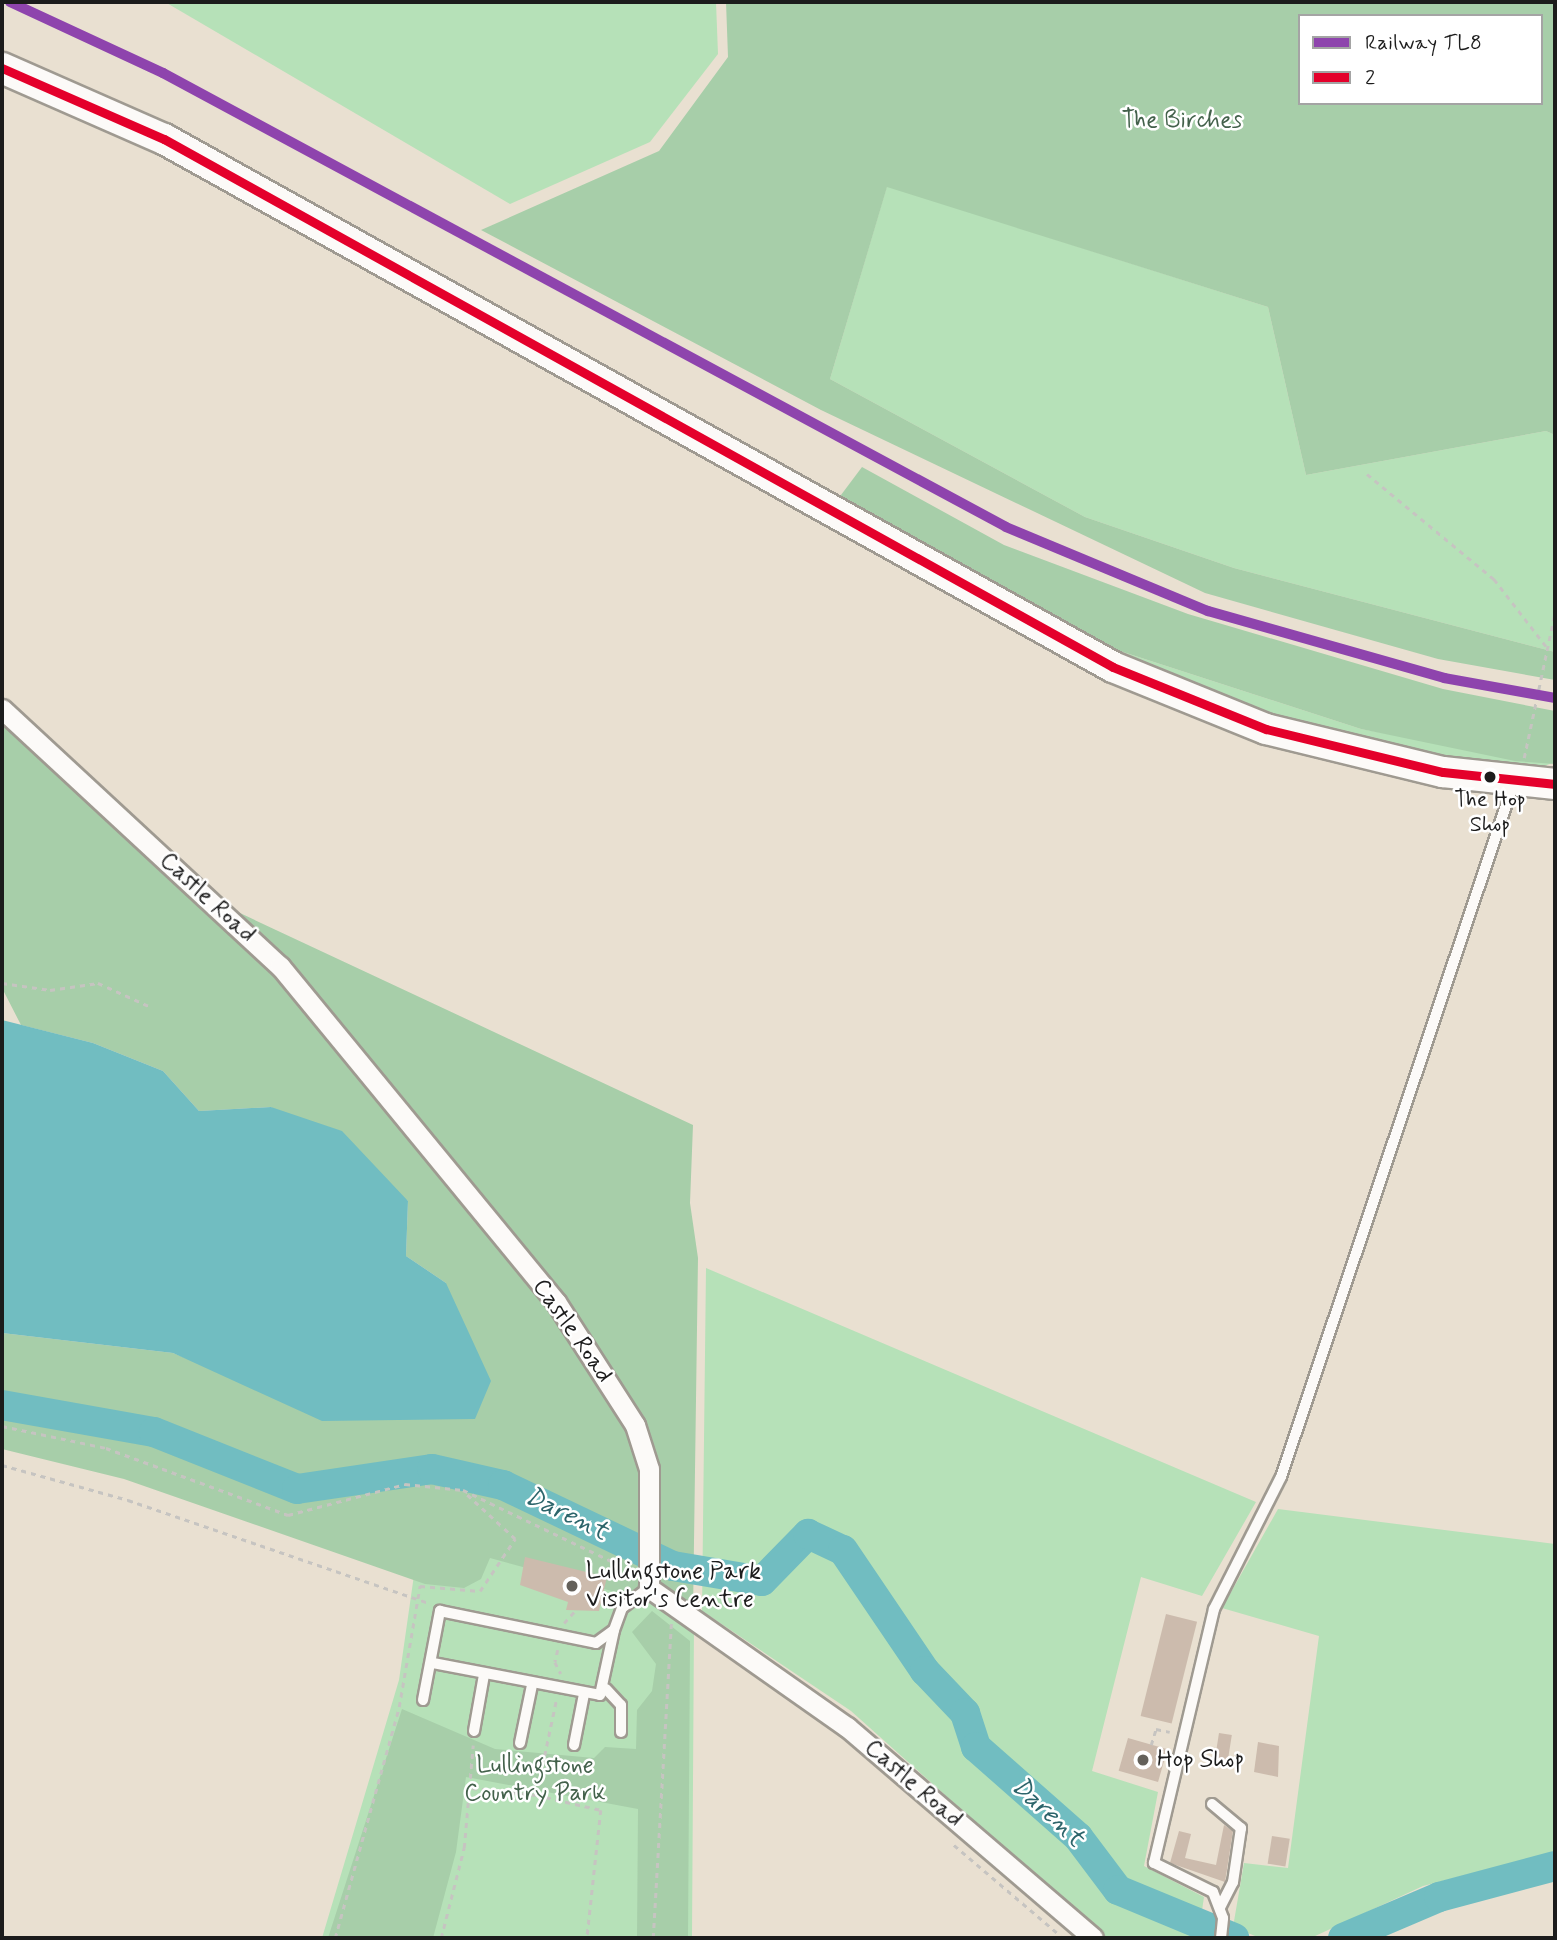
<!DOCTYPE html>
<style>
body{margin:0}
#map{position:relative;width:1557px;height:1940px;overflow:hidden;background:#e9e0d1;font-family:Mynerve,sans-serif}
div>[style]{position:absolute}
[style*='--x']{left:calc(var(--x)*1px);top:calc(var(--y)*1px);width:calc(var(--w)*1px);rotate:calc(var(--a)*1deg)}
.green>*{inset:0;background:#b6e1b8}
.forest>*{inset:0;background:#a7cea9}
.water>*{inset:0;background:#71bdc1}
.river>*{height:30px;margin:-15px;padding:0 15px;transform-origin:15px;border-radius:15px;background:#71bdc1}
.building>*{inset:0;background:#ccbbad;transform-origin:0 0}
.path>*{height:2.5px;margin-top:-1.25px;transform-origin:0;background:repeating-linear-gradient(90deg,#c6c4c1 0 5px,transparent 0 10px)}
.roads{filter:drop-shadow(2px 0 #9f9a91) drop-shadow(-2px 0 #9f9a91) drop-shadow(0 2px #9f9a91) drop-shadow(0 -2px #9f9a91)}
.lane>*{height:10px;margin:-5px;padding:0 5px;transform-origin:5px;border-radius:5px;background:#fcfaf8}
.street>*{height:19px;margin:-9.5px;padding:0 9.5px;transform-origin:9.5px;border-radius:9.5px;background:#fcfaf8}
.primary>*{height:30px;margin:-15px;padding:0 15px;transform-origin:15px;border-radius:15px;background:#fcfaf8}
.bus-1>*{height:9px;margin:-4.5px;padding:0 4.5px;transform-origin:4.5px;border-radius:4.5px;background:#e4002b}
.rail-1>*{height:10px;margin:-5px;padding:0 5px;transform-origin:5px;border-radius:5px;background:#8e44ad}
.dots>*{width:19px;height:19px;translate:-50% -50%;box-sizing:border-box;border:4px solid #fff;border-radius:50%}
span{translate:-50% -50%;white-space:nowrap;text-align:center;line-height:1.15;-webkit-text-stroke:5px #fff;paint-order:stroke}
.bus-label{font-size:22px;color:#1c1c1c}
.park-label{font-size:24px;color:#43614b}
.street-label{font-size:24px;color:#1c1c1c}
.poi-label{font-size:24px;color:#1c1c1c}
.left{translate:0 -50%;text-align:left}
.water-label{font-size:26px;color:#2d656b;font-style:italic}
.frame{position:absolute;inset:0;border:4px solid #1c1c1c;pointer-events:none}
.legend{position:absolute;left:1298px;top:14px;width:245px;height:91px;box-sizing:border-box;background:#fff;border:2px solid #a4a4a4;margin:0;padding:9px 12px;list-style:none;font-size:21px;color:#1c1c1c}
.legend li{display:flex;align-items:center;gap:14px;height:35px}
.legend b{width:35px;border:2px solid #a4a4a4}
</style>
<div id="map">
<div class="green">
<i style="clip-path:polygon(165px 2px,716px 2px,718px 54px,650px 142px,510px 204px)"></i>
<i style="clip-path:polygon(887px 186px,1268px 307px,1306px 475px,1546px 431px,1555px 435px,1555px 652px,1234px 568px,1085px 517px,830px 379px)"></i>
<i style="clip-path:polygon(1120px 651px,1361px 729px,1552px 763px,1527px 773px,1358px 741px,1239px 704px)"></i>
<i style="clip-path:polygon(706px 1268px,1256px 1502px,1202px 1596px,1141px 1577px,1092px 1771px,1158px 1792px,1144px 1866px,1204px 1897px,1198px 1938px,1105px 1938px,851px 1711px,702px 1611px)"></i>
<i style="clip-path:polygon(1278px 1509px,1555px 1544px,1555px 1852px,1423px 1886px,1313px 1937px,1260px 1938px,1233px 1927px,1244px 1863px,1288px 1868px,1319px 1636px,1222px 1608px)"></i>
<i style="clip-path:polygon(418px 1547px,492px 1547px,616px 1581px,694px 1625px,692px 1938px,322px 1938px,399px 1680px)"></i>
</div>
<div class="forest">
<i style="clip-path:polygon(evenodd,726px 2px,1555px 2px,1555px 435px,1546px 431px,1306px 475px,1268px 307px,887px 187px,830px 379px,1085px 517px,1234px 568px,1555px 652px,1555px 680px,1438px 659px,1205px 593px,821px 410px,481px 230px,659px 151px,728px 57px,726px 2px,1300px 16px,1541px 16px,1541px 103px,1300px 103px,1300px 16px)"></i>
<i style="clip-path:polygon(862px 467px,1004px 545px,1188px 614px,1443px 689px,1555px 711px,1555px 764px,1515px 761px,1361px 729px,1120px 651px,835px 503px)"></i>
<i style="clip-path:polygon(2px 712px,197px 893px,693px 1125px,690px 1203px,698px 1258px,693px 1613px,490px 1558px,481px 1579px,464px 1588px,425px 1584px,124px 1479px,2px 1449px,2px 1333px,173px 1353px,228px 1375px,446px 1283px,406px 1256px,408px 1201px,271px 1107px,199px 1111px,163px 1071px,93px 1043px,21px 1025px,2px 988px)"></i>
<i style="clip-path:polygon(652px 1611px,690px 1641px,688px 1938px,637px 1938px,638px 1809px,466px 1777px,456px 1852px,433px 1938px,328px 1938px,402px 1709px,495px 1749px,594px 1758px,605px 1747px,636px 1749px,637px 1710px,652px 1691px,656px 1664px,632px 1632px)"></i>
</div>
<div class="water">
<i style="clip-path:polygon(2px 1020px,93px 1043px,163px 1071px,199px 1111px,271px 1107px,342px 1131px,408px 1201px,406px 1256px,446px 1283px,491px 1381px,475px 1419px,322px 1421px,173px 1353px,2px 1333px)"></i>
</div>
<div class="river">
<i style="--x:2;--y:1405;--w:154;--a:10.1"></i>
<i style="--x:154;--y:1432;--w:154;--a:21.7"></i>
<i style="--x:297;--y:1489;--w:136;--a:-8.4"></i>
<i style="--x:432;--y:1469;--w:73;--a:12.7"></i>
<i style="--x:503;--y:1485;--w:188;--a:25.5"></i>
<i style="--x:673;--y:1566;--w:90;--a:9.6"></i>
<i style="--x:762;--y:1581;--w:66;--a:-45.6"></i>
<i style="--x:808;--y:1534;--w:38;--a:25"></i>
<i style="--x:843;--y:1550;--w:146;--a:55.9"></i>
<i style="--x:925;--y:1671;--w:58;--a:46.4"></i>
<i style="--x:965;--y:1713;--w:36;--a:72"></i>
<i style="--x:976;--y:1747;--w:136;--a:41.4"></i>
<i style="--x:1078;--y:1837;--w:66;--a:53"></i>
<i style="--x:1118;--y:1890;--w:126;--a:22.5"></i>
<i style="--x:1343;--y:1938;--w:104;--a:-23.1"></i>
<i style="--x:1439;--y:1897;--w:120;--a:-15"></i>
</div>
<div class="building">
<i style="clip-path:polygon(525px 1557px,607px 1577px,599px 1611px,566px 1610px,568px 1602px,520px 1585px)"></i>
<i style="left:1166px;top:1614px;width:32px;height:105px;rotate:14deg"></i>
<i style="left:1219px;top:1733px;width:13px;height:28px;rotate:9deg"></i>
<i style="left:1128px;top:1738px;width:41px;height:34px;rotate:16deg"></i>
<i style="clip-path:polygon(1258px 1742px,1279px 1746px,1278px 1777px,1254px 1772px)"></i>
<i style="clip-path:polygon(1224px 1825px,1233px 1831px,1225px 1882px,1170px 1863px,1179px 1831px,1191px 1834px,1185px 1858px,1216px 1865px)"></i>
<i style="left:1272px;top:1836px;width:18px;height:28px;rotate:9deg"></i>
</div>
<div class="path">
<i style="--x:1367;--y:474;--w:165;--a:39.6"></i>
<i style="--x:1494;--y:579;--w:85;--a:52.2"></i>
<i style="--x:1524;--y:758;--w:149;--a:-78"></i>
<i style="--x:2;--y:983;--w:49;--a:8.3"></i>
<i style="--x:50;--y:990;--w:49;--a:-8.3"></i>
<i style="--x:98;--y:983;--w:56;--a:24.3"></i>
<i style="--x:2;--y:1426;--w:106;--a:11.9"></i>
<i style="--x:106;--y:1448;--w:194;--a:20.2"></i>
<i style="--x:288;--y:1515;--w:121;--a:-14.8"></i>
<i style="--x:405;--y:1484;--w:58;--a:5.9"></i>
<i style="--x:463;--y:1490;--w:185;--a:25.6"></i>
<i style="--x:2;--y:1465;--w:131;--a:15.5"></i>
<i style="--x:128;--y:1500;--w:320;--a:18.9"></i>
<i style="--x:564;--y:1623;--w:15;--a:-48"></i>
<i style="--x:558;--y:1650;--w:12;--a:104"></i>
<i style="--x:555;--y:1662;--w:13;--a:63"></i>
<i style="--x:1151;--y:1745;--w:17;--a:-73"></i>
<i style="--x:1156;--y:1729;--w:14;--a:12"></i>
<i style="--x:472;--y:1788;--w:64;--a:6.2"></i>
<i style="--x:536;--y:1795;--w:96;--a:-78"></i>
<i style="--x:536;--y:1795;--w:67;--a:13"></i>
<i style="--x:601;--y:1810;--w:129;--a:96.2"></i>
<i style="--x:954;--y:1845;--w:140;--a:40.4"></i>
<i style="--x:335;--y:1938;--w:240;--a:-74.5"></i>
<i style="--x:399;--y:1707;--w:123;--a:-80.2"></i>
<i style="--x:420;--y:1586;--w:60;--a:4.8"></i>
<i style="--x:480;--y:1591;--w:63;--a:-56.1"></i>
<i style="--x:515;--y:1539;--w:68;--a:-137.4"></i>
<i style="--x:441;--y:1938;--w:93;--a:-75.7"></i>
<i style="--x:464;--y:1848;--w:103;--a:-85"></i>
<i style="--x:653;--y:1938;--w:315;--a:-86.7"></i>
</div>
<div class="roads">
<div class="lane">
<i style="--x:433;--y:1663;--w:170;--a:10.8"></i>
<i style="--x:600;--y:1695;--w:66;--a:-77.8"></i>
<i style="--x:606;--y:1689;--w:22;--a:47"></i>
<i style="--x:621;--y:1705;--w:27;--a:90"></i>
<i style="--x:423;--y:1700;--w:91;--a:-79.2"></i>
<i style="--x:440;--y:1611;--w:159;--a:11.6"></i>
<i style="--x:596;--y:1643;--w:22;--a:-36"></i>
<i style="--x:614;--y:1630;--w:23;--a:-70"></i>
<i style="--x:622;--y:1608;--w:34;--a:-37"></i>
<i style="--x:474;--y:1731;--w:57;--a:-79.9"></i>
<i style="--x:520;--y:1743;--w:59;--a:-78.3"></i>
<i style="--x:574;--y:1745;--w:52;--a:-78.9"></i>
<i style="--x:1212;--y:1804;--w:38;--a:40"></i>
<i style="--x:1241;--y:1828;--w:55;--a:98.4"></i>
<i style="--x:1233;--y:1882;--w:28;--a:117"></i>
<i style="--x:1221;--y:1938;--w:20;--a:-84"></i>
<i style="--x:1223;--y:1918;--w:28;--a:-111"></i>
<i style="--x:1213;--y:1892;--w:66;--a:-153.8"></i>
<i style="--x:1154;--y:1863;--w:261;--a:-76.7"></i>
<i style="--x:1214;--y:1609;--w:148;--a:-63.1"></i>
<i style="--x:1281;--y:1477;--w:733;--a:-71.47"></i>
</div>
<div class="street">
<i style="--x:2;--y:709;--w:379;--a:42.8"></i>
<i style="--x:280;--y:966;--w:435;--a:50.6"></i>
<i style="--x:556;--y:1302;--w:146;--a:57.3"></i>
<i style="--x:635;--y:1425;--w:46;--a:72.3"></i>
<i style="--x:649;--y:1469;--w:119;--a:90"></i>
<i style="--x:649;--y:1588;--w:242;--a:35.1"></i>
<i style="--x:847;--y:1727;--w:324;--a:40.6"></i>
</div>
<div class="primary">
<i style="--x:2;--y:68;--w:177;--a:23.7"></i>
<i style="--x:164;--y:139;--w:1086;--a:29.09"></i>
<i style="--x:1113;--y:667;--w:165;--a:22.1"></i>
<i style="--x:1266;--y:729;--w:182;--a:13.7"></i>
<i style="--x:1443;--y:772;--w:113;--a:6.1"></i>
</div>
</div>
<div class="bus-1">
<i style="--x:2;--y:68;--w:177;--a:23.7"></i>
<i style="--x:164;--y:139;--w:1086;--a:29.09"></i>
<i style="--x:1113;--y:667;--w:165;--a:22.1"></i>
<i style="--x:1266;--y:729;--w:182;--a:13.7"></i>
<i style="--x:1443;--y:772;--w:113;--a:6.1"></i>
</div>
<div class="rail-1">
<i style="--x:10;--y:2;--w:169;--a:24.9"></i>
<i style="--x:163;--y:73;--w:957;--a:28.3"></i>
<i style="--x:1006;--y:527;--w:219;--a:22.6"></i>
<i style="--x:1208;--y:611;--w:245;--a:15.8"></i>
<i style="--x:1444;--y:678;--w:113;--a:10.2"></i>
</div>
<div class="dots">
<i style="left:1490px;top:777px;background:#1c1c1c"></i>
<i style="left:572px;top:1586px;background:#64615b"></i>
<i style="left:1143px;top:1760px;background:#64615b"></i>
</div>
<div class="bus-label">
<span style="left:1490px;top:813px">The Hop<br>Shop</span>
</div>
<div class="park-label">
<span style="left:1182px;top:121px">The Birches</span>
<span style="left:535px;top:1780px">Lullingstone<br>Country Park</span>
</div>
<div class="street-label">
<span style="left:207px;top:898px;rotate:43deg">Castle Road</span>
<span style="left:572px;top:1331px;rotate:55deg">Castle Road</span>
<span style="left:913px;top:1784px;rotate:41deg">Castle Road</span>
</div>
<div class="poi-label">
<span class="left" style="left:586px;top:1586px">Lullingstone Park<br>Visitor's Centre</span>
<span class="left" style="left:1157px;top:1760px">Hop Shop</span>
</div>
<div class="water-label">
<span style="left:566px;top:1515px;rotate:26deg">Darent</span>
<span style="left:1047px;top:1813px;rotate:43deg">Darent</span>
</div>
<div class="frame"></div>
<ul class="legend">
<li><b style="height:9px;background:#8e44ad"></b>Railway TL8</li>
<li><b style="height:9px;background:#e4002b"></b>2</li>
</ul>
</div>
